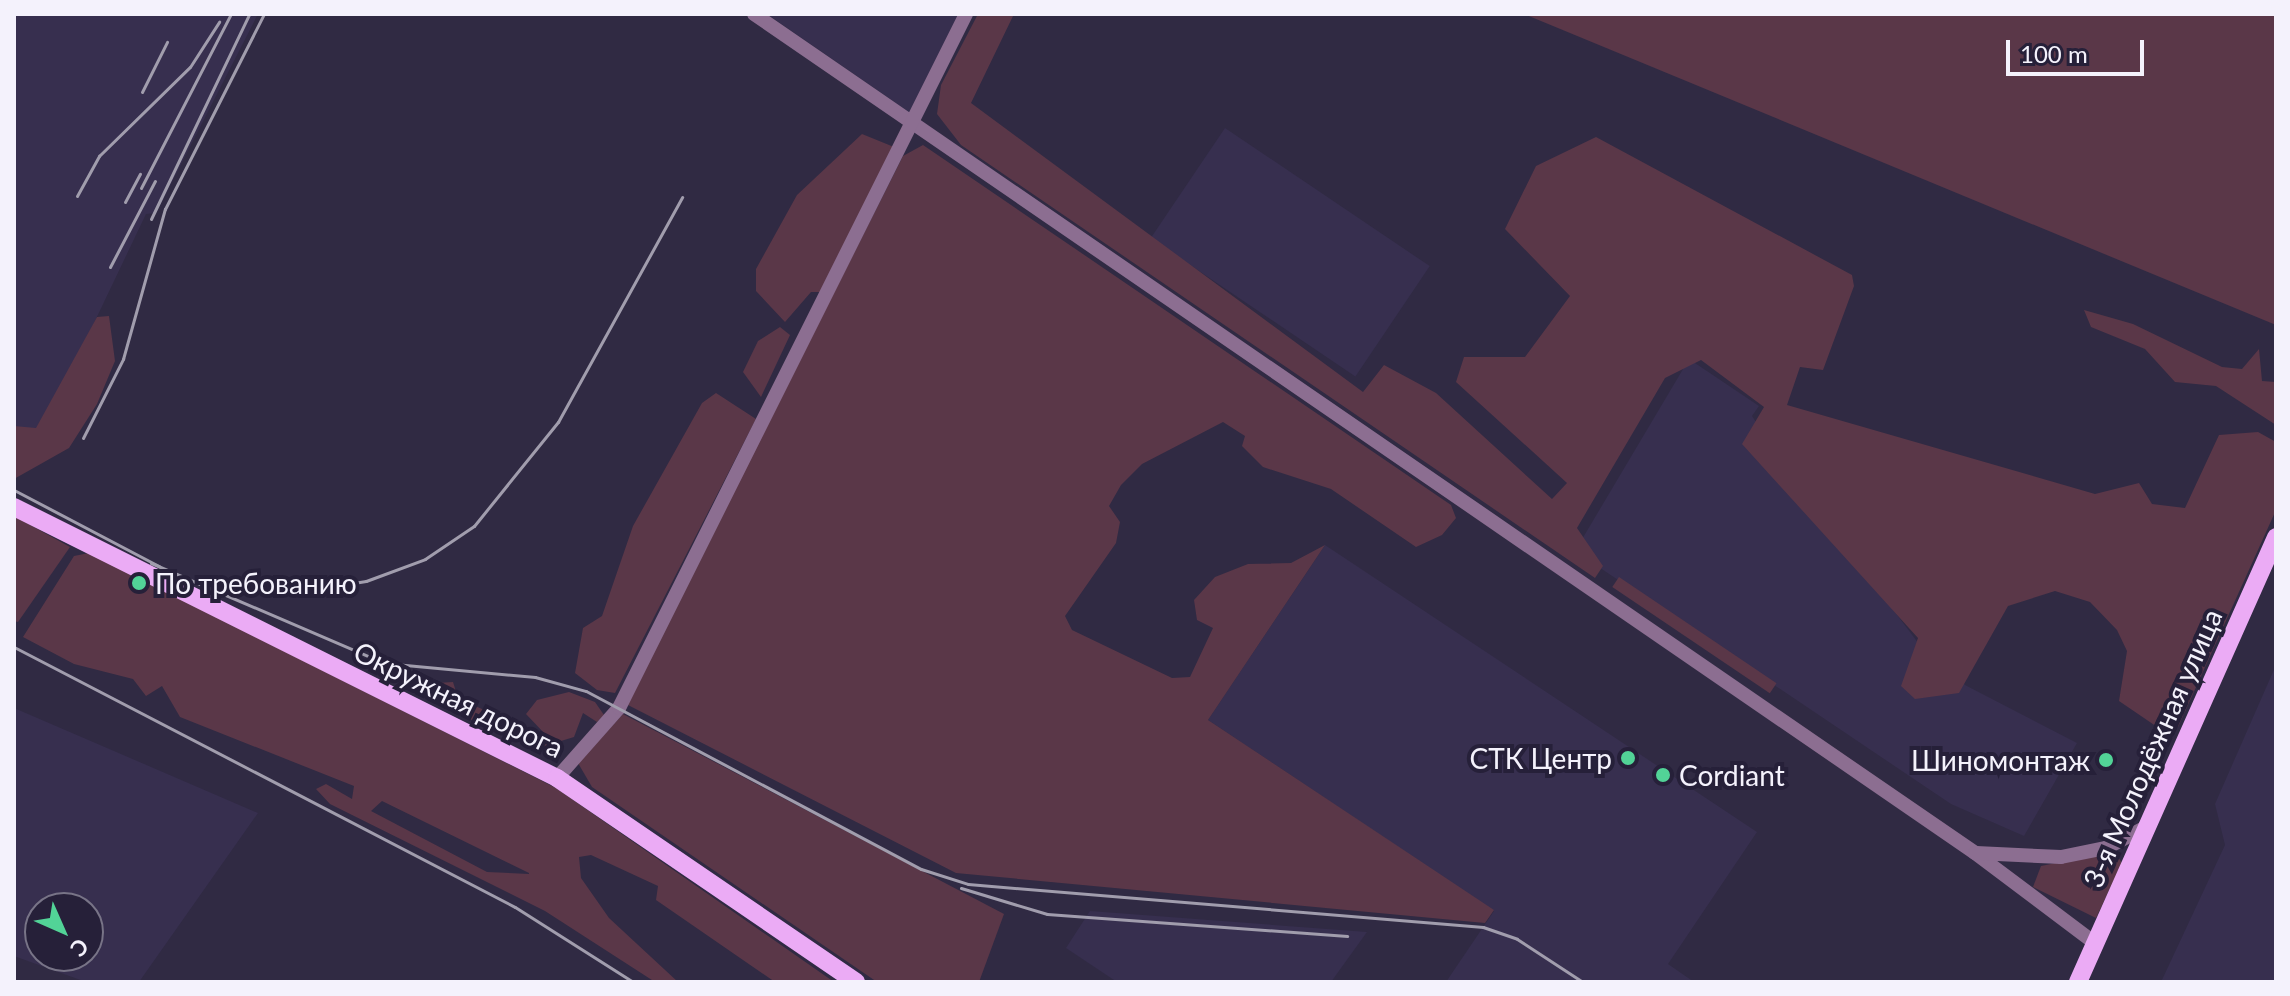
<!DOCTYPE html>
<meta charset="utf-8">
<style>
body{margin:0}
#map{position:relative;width:2290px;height:996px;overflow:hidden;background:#302a43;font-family:Lato,sans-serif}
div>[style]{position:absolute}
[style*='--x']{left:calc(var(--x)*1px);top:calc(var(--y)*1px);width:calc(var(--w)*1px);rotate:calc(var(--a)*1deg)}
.built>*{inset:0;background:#372f4f;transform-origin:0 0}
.green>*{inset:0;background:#5a3748;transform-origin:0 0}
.minor>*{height:14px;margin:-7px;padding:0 7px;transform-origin:7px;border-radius:7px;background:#8c6e91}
.major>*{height:18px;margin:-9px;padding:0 9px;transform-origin:9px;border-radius:9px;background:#ebabf5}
.rail>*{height:3px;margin:-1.5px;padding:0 1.5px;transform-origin:1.5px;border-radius:1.5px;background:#a19dad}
.dots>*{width:22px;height:22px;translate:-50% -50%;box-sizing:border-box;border:4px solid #262039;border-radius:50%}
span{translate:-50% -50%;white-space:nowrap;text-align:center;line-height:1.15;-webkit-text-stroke:8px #262039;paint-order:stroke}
.poi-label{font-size:28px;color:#f4f2fc}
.left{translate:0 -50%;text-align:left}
.right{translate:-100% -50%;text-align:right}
.street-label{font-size:28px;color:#f4f2fc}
.frame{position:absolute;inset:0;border:16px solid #f4f2fc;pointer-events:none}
.north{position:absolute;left:24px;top:892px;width:80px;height:80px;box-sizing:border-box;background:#262039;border:2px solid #787487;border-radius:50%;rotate:135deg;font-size:22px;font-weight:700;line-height:32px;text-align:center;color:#f4f2fc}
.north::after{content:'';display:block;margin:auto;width:28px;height:36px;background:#52d397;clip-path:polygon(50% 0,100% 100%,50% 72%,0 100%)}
.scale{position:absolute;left:2006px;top:40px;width:138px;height:36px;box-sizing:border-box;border:4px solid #f4f2fc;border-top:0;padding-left:10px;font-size:24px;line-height:28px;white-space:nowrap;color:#f4f2fc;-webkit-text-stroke:6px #262039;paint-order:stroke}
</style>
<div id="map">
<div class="built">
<i style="clip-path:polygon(14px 14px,258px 14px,156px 213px,146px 214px,22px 474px,14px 470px)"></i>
<i style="clip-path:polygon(767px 14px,962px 14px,912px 114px)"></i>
<i style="left:1225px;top:128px;width:247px;height:133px;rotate:34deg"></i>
<i style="clip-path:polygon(1689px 359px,1759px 406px,1752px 416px,1787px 469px,1919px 644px,1925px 638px,1965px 685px,2077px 743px,2024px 836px,1951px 804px,1575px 551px)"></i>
<i style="clip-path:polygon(1325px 545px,1757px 832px,1668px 964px,1694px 982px,1446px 982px,1494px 911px,1208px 720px)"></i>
<i style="clip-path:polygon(2276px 665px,2276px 982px,2161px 982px,2225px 845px,2215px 804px)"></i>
<i style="clip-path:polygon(evenodd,14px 708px,258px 813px,139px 982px,86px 982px,14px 956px,14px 708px,40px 908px,88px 908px,88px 956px,40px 956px,40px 908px)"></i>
<i style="clip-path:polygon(1090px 911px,1367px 932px,1331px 982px,1117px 982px,1066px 948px)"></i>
</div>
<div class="green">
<i style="clip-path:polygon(978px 14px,1014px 14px,971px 103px,1363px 392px,1384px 365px,1436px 393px,1552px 499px,1567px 483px,1456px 382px,1464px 357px,1525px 357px,1570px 296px,1505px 229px,1536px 166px,1596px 137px,1852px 275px,1854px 286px,1823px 370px,1800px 367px,1787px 405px,2095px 494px,2139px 483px,2152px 504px,2185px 508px,2219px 435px,2258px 432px,2276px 442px,2276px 510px,2178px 727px,2166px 733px,2119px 701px,2127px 651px,2117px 630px,2090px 602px,2055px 591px,2008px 606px,1959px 693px,1915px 699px,1901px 686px,1918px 638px,1742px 444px,1764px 407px,1701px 360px,1665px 378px,1577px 528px,1603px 566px,1595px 578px,961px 145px,937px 114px,941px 85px)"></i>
<i style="clip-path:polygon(1524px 14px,2276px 14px,2276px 325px)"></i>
<i style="clip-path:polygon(862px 134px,894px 147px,820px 292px,811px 292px,785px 322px,756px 291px,756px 269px,797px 195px)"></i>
<i style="clip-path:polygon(923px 145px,1451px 505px,1456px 518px,1442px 535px,1416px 547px,1331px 489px,1263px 467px,1242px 446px,1245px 436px,1223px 422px,1142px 464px,1121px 485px,1109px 506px,1120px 522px,1116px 543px,1065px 616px,1072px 630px,1172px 678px,1190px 677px,1213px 628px,1197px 620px,1194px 600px,1215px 577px,1248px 564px,1291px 563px,1325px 545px,1208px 720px,1494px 910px,1485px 923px,956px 873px,626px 704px,903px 156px)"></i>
<i style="clip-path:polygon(2084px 310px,2133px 324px,2222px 367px,2242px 369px,2259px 349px,2262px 381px,2276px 382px,2276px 425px,2216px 386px,2175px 382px,2145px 349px,2091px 327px)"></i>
<i style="clip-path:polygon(109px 316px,115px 361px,97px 404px,69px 448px,14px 479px,14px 426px,36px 428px,97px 317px)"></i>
<i style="clip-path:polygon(780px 327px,790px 335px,761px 397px,743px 372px,758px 341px)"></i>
<i style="clip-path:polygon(716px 393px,756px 419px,615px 693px,597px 690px,575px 673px,583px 628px,602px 616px,633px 526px,702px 403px)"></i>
<i style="clip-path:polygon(14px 516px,70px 547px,18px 622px,14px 621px)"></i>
<i style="clip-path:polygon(evenodd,89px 553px,556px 788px,834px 982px,775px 982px,656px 900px,658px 886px,591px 855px,579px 857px,581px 878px,609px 918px,678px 982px,655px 982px,545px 911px,330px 804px,316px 789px,326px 784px,352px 799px,354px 786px,180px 717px,162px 686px,146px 696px,133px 679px,74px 664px,23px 637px,74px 556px,89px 553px,382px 801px,529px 873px,529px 874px,487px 872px,371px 811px,382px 801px)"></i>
<i style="left:1619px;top:577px;width:190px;height:12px;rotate:34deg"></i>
<i style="clip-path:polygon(453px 682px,458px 698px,484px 710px,504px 735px,440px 705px,438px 683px)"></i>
<i style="clip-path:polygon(569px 692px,595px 702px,604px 715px,597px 722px,583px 713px,574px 737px,538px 748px,544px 733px,526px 714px,537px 700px)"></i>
<i style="clip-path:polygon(623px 714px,1004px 914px,979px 982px,877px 982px,592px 787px,578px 763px)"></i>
<i style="clip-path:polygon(2114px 851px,2122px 863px,2096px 918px,2033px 887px,2041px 866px)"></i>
</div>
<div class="minor">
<i style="--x:754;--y:14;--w:1481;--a:34.49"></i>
<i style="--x:1975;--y:853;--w:150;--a:36.9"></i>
<i style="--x:557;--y:778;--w:94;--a:-48.5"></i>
<i style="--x:619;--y:708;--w:776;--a:-63.43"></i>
<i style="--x:1976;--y:853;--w:85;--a:2.7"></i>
<i style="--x:2061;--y:857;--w:46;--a:-11.3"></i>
<i style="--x:2106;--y:848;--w:47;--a:-27.6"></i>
</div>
<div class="major">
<i style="--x:14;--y:507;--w:607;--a:26.52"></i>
<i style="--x:557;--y:778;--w:362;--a:34.3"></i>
<i style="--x:2078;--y:982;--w:487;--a:-66"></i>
</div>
<div class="rail">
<i style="--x:142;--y:92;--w:56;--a:-63.4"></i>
<i style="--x:141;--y:188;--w:196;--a:-62.7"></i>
<i style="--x:77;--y:196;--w:46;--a:-61.2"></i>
<i style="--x:99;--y:156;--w:127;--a:-44.4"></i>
<i style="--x:190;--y:67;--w:54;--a:-57.2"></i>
<i style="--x:125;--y:202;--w:32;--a:-62"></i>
<i style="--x:151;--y:219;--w:227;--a:-64.4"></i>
<i style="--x:110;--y:267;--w:97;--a:-62.4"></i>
<i style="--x:83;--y:438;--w:89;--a:-63.1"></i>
<i style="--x:123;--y:359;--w:156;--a:-74.4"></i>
<i style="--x:165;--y:209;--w:219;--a:-63.1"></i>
<i style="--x:14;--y:490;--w:164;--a:27.7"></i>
<i style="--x:151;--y:563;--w:254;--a:23.2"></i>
<i style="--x:384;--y:663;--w:152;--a:5.3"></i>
<i style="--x:535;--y:677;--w:53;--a:15.4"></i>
<i style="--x:586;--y:691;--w:379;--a:28"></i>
<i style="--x:921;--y:869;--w:49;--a:17.7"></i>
<i style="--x:968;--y:884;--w:517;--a:4.77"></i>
<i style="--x:1483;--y:927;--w:36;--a:19"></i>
<i style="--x:1517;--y:939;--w:79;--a:33.1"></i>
<i style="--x:220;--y:587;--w:60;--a:7.7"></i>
<i style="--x:279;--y:595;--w:88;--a:-9.1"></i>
<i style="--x:366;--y:581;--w:63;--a:-20.4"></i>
<i style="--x:425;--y:559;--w:59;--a:-34"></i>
<i style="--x:474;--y:526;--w:134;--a:-51.1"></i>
<i style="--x:558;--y:422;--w:257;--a:-61.1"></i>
<i style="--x:14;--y:647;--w:564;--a:27.43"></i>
<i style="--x:515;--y:907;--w:140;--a:32.4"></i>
<i style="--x:961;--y:888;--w:90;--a:16.8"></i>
<i style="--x:1047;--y:914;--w:301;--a:4.2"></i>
</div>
<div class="dots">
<i style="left:139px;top:583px;background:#52d397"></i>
<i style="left:1628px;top:758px;background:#52d397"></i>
<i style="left:2106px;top:760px;background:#52d397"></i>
<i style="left:1663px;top:775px;background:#52d397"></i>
</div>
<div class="poi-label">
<span class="left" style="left:155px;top:583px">По требованию</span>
<span class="right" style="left:1612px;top:758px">СТК Центр</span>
<span class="right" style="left:2090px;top:760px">Шиномонтаж</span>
<span class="left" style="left:1679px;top:775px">Cordiant</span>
</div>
<div class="street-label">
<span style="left:459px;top:699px;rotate:26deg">Окружная дорога</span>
<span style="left:2152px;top:748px;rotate:-66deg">3-я Молодёжная улица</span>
</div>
<div class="frame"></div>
<div class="north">С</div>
<div class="scale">100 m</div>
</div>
